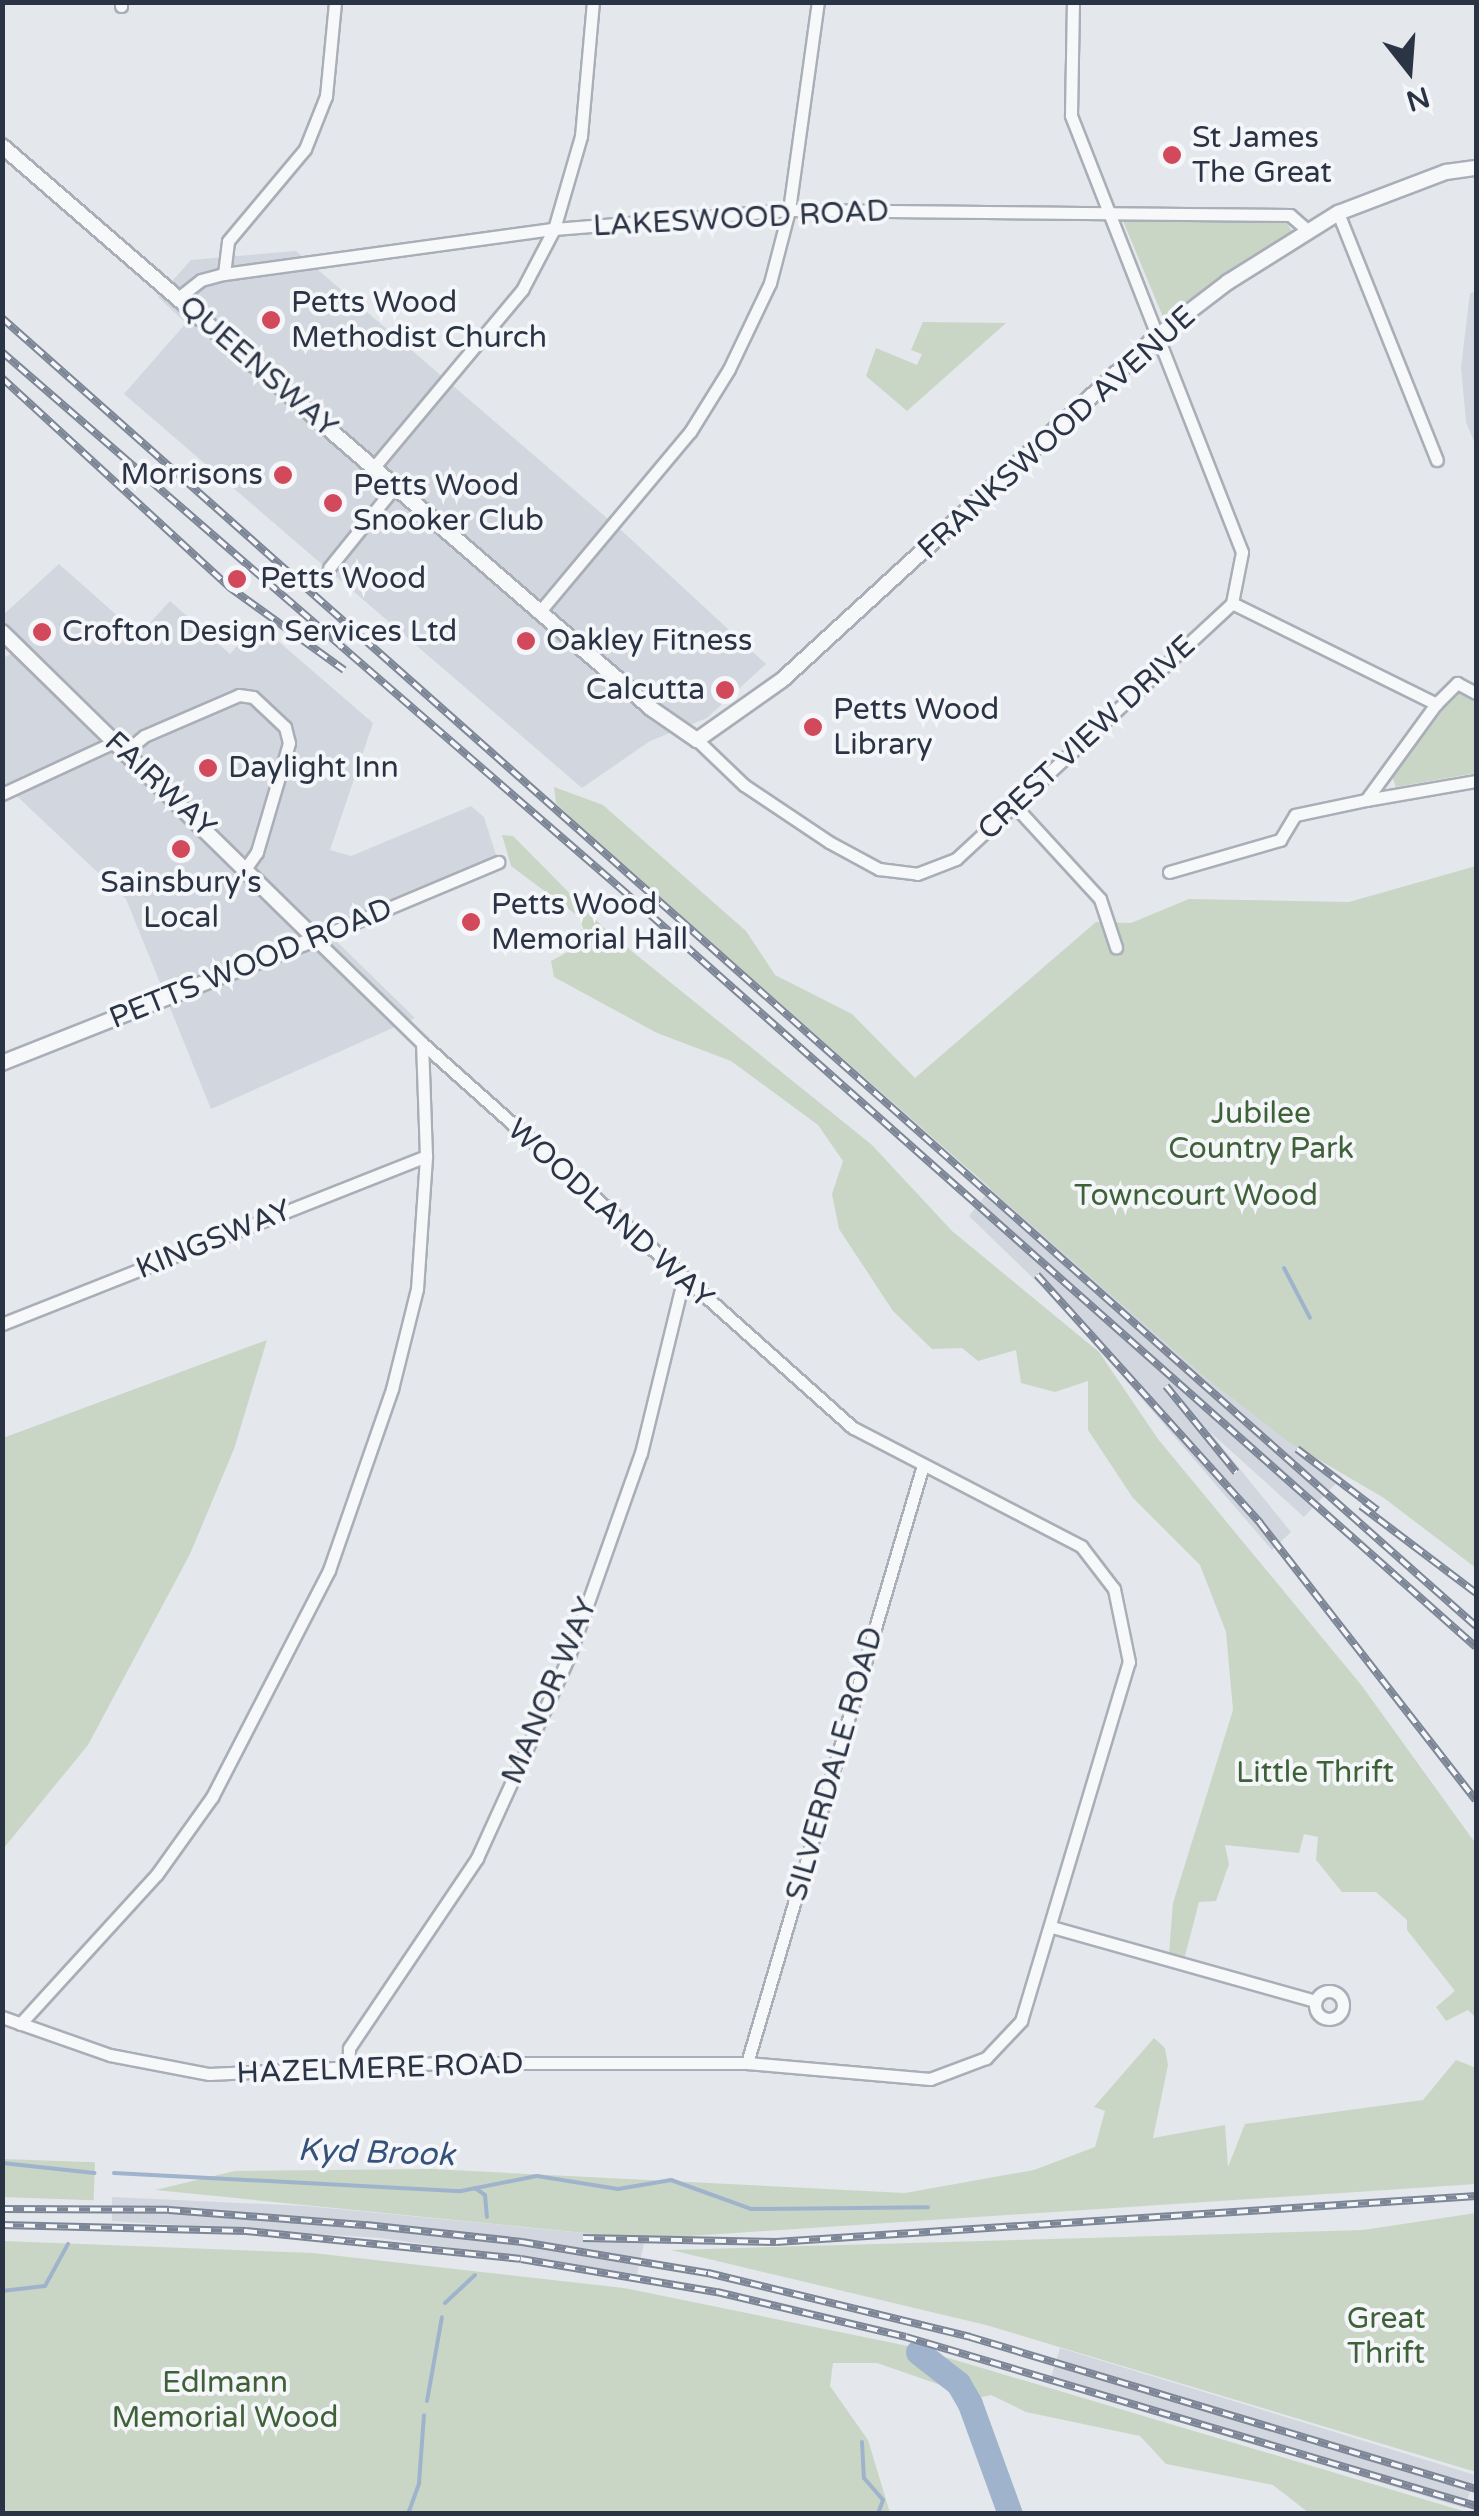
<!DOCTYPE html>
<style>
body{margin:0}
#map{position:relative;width:1479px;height:2516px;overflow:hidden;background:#e4e7ec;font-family:"Varela Round",sans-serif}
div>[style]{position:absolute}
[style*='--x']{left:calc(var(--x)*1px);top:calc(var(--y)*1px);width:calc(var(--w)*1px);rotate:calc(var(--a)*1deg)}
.built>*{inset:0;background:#d2d6de;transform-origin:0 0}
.green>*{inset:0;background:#c9d6c5;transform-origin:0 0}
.stream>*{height:4px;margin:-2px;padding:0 2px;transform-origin:2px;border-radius:2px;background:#9fb4cc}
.river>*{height:25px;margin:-12.5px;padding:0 12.5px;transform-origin:12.5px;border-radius:12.5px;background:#9fb4cc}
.roads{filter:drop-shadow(2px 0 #a9aeb7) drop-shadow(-2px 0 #a9aeb7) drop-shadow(0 2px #a9aeb7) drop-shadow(0 -2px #a9aeb7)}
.minor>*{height:11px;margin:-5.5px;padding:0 5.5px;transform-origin:5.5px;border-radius:5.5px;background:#f7f8fa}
.minor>.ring{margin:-5.5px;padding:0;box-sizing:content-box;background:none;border:11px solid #f7f8fa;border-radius:50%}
.tertiary>*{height:14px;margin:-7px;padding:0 7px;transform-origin:7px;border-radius:7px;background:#f7f8fa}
.rail>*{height:8px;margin-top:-4px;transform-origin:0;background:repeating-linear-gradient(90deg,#f4f6f9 0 11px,#7d8696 0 22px);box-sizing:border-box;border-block:2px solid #7d8696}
.dots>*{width:28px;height:28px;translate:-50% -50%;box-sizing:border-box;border:5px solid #f4f6f9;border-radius:50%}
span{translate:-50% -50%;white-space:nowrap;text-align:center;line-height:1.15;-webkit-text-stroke:8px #f4f6f9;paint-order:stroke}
.poi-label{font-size:30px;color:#2b3445}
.left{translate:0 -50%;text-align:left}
.right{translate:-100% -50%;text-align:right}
.street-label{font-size:30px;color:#2b3445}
.park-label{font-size:30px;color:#3f6138}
.water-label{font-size:32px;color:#34527a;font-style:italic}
.frame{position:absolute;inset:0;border:5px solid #2b3445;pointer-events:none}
.north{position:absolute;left:1359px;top:20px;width:100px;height:100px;-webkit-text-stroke:8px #f4f6f9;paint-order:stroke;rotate:163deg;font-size:28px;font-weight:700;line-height:40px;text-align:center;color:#2b3445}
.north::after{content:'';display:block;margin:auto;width:35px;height:45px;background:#2b3445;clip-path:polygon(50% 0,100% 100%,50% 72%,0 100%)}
</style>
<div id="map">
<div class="built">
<i style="clip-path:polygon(296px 251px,622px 531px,766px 664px,707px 718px,650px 741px,582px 788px,124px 394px,186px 323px,158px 297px,191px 260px)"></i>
<i style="clip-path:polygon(1476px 292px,1476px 446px,1466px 422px,1461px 367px,1470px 293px)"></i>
<i style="clip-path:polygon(59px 564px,139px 635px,170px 601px,230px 654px,257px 623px,373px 723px,330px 850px,351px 856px,471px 806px,484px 817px,497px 858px,329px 934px,415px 1018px,211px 1109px,126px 899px,3px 783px,3px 658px,11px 654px,3px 646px,3px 615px)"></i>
<i style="clip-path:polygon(992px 1187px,1200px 1373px,1342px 1477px,1304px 1517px,1209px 1431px,1291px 1532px,1272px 1550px,1063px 1307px,969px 1216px)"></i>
<i style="clip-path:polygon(112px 2197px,306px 2206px,645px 2239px,637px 2274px,381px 2238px,112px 2221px)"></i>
<i style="left:1060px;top:2348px;width:434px;height:35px;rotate:17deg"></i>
</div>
<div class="green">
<i style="clip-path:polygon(1121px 216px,1285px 221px,1292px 231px,1163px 317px)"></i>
<i style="clip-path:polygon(923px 322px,1006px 323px,907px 411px,866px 376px,876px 348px,917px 365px,922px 354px,911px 350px)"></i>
<i style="clip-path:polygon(1459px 689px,1476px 701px,1476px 773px,1396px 787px,1392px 776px)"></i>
<i style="clip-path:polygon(554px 787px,603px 805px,746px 931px,775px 975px,852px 1014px,915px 1078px,1096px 922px,1131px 923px,1189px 899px,1349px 902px,1476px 866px,1476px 1568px,1384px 1498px,1290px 1443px,1200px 1373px,580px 827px,556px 803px)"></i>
<i style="clip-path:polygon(502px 835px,513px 836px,608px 932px,872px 1145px,952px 1231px,1099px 1352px,1158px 1439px,1362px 1686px,1476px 1844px,1476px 2018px,1468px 2010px,1446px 2021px,1436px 2007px,1455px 1991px,1407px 1930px,1407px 1920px,1376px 1892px,1342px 1892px,1316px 1860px,1318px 1837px,1304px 1834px,1299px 1853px,1225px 1845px,1229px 1864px,1216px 1901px,1199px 1902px,1185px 1956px,1169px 1954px,1173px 1903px,1233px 1710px,1226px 1632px,1200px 1565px,1133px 1498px,1088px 1430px,1088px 1381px,1055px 1392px,1021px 1383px,1016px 1350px,978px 1361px,962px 1348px,932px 1349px,893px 1311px,839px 1229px,832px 1194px,843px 1161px,818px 1125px,731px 1061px,657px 1033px,554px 977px,551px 961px,579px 946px,584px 930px,578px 916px,511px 866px)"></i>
<i style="clip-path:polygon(267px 1340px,234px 1449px,190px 1554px,88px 1745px,3px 1849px,3px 1438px)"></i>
<i style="clip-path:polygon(1154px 2038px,1165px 2048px,1168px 2065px,1153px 2138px,1225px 2125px,1228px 2167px,1245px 2124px,1423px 2100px,1456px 2060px,1476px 2068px,1476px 2184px,645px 2239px,155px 2190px,235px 2171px,431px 2169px,905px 2193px,1034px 2170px,1095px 2147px,1105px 2111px,1094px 2107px)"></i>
<i style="left:3px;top:2159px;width:92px;height:38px;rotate:2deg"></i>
<i style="clip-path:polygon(1476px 2213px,1476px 2472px,986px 2325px,671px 2250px,1363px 2230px)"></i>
<i style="clip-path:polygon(3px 2241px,313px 2253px,624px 2288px,908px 2346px,1470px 2513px,1309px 2513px,1273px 2485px,1166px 2464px,1140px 2436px,1026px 2412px,991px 2395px,978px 2398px,877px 2363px,833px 2363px,830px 2386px,868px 2440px,890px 2513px,3px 2513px)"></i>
</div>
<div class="stream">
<i style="--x:1284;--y:1268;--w:56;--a:62.5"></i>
<i style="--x:2;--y:2163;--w:93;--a:6.2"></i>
<i style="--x:114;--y:2173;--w:347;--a:3"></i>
<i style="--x:461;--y:2191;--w:77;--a:-11.2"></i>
<i style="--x:537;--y:2176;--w:82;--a:9.1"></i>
<i style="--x:618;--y:2189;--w:54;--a:-9.6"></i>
<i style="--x:671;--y:2180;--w:85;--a:19.9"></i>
<i style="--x:751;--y:2209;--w:177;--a:-0.6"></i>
<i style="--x:475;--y:2188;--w:12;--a:35"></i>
<i style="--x:485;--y:2195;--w:22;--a:85"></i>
<i style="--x:2;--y:2291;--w:43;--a:-6.6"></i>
<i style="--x:45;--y:2286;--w:48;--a:-61.3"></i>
<i style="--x:445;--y:2303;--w:41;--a:-43"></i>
<i style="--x:934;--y:2375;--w:9;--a:-77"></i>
<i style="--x:427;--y:2401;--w:85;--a:-79.9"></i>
<i style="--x:862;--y:2442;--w:36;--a:87"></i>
<i style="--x:864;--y:2478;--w:29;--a:49"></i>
<i style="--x:883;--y:2500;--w:15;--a:110"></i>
<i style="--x:408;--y:2514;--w:33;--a:-70"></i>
<i style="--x:419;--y:2483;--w:68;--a:-85.8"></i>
</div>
<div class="river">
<i style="--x:918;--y:2352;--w:51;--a:37.8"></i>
<i style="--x:958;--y:2383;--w:24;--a:60"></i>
<i style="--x:970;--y:2404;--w:117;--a:70"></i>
</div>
<div class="roads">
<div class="minor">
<i style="--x:121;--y:6;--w:4;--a:-90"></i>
<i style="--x:1338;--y:213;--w:266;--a:68.2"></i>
<i style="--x:224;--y:274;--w:33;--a:-83"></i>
<i style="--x:228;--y:241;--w:120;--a:-50.1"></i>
<i style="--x:305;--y:149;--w:57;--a:-68.4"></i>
<i style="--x:326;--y:96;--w:94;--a:-84.5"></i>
<i style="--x:178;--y:298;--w:29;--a:-38"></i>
<i style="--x:201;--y:280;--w:24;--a:-15"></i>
<i style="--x:224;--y:274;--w:333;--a:-7.8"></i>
<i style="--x:554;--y:229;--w:236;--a:-4.6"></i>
<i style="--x:789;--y:210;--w:501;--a:0.57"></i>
<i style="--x:1290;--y:215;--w:23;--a:41"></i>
<i style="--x:374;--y:467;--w:231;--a:-50.1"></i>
<i style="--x:522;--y:290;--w:69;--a:-62.3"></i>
<i style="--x:554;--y:229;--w:97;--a:-73.8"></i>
<i style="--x:581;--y:136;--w:135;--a:-84.9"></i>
<i style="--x:329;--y:568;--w:107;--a:-51.1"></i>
<i style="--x:1232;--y:603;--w:228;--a:26.3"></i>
<i style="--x:1436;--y:704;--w:30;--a:-45"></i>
<i style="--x:1457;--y:683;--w:21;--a:28"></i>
<i style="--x:541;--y:610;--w:232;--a:-50.1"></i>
<i style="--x:690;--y:432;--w:74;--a:-58.2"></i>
<i style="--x:729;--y:369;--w:95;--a:-64.5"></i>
<i style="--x:770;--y:283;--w:75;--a:-75.4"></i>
<i style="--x:789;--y:210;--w:210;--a:-82.1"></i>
<i style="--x:697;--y:740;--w:65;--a:43.8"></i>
<i style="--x:744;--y:785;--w:102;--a:33.8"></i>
<i style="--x:829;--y:842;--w:57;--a:28.4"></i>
<i style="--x:879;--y:869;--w:38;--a:7"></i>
<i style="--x:917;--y:874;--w:42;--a:-21"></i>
<i style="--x:956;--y:859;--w:376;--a:-42.8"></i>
<i style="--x:1232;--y:603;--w:52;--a:-78.9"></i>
<i style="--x:1242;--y:552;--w:469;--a:-111.4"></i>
<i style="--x:1071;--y:115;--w:113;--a:-89"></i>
<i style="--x:125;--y:752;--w:25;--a:-40"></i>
<i style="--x:144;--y:736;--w:103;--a:-23.3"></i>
<i style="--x:239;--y:695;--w:14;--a:8"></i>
<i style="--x:253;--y:697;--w:44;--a:43.2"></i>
<i style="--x:285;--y:727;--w:16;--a:76"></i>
<i style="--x:289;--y:743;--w:114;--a:106.4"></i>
<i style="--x:257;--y:852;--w:19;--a:125"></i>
<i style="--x:2;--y:794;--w:123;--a:-24.9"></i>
<i style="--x:1366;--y:800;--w:112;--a:-9.8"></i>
<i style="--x:1014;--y:805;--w:127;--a:47.5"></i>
<i style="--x:1100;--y:899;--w:51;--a:71.6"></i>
<i style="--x:1169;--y:872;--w:116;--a:-16.1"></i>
<i style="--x:1280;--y:840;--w:29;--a:-59"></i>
<i style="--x:1295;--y:815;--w:73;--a:-11.9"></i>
<i style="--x:1366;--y:800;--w:119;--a:-53.9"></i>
<i style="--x:2;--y:1324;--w:456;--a:-21.6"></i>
<i style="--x:1052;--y:1927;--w:273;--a:15.7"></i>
<i class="ring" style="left:1315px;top:1991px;width:17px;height:17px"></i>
<i style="--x:2;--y:2017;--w:114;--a:19.4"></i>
<i style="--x:110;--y:2055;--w:101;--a:10.9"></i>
<i style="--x:209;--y:2074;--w:232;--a:-2.7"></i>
<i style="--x:441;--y:2063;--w:306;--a:0"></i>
<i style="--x:747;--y:2063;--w:184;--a:5"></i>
<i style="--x:930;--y:2079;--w:60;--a:-20.6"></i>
<i style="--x:986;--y:2058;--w:51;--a:-46.6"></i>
<i style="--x:1021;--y:2021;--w:375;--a:-73.3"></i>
<i style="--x:1129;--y:1662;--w:75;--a:-101.6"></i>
<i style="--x:1114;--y:1589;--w:54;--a:-127.5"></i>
<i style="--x:1081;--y:1546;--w:257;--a:-152.6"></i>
<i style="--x:853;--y:1428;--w:578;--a:-138.23"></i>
<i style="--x:422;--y:1043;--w:149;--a:-135.8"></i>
<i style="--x:315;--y:939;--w:199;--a:-22.8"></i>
<i style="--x:20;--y:2024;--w:203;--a:-47.6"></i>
<i style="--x:157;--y:1874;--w:95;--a:-54.5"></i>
<i style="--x:212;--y:1797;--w:255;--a:-62.7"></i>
<i style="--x:329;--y:1570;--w:192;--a:-70.8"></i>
<i style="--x:392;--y:1389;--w:103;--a:-76"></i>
<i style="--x:417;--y:1289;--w:133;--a:-86.1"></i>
<i style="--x:426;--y:1156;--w:113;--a:-92"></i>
<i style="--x:747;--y:2063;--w:623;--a:-73.6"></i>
<i style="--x:348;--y:2069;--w:21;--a:-87"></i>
<i style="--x:349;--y:2048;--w:229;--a:-56"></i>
<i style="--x:477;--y:1858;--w:222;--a:-65.5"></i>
<i style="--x:569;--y:1656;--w:215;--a:-70.5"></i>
<i style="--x:641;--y:1453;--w:177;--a:-76.3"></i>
</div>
<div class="tertiary">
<i style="--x:2;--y:146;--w:860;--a:40.9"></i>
<i style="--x:652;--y:709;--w:55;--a:34.6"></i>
<i style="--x:697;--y:740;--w:104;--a:-35.2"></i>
<i style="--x:782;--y:680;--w:507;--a:-42.52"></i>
<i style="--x:1156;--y:337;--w:91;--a:-37.4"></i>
<i style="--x:1228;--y:282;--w:130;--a:-32.1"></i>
<i style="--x:1338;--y:213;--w:116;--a:-20.8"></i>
<i style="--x:1446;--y:172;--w:30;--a:-8"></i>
<i style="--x:2;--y:632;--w:438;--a:44.4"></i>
<i style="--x:315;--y:939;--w:337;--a:158.4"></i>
</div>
</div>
<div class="rail">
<i style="--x:2;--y:318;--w:1971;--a:41.59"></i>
<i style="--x:2;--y:352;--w:817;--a:40.93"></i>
<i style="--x:619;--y:887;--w:1145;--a:41.57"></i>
<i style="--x:2;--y:378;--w:309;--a:42.6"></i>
<i style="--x:229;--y:587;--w:142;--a:35.8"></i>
<i style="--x:1037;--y:1275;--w:334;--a:48"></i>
<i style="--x:1260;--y:1523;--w:351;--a:52.1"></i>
<i style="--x:1166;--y:1386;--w:111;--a:50.9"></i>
<i style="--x:1297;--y:1449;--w:101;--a:37.3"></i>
<i style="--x:1361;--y:1506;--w:144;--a:37.1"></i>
<i style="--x:2;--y:2209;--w:167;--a:0.3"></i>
<i style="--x:169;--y:2210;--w:198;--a:4.4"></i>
<i style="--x:366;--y:2225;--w:157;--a:6.2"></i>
<i style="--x:522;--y:2242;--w:189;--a:9.5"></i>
<i style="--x:708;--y:2273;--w:270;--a:13.7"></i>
<i style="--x:970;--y:2337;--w:528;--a:16.72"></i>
<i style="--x:2;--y:2225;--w:244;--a:1.4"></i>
<i style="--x:246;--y:2231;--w:276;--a:5.8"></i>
<i style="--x:521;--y:2259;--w:199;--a:9.6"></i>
<i style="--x:717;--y:2292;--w:194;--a:13.4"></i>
<i style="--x:906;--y:2337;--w:595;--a:16.51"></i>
<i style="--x:583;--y:2238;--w:193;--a:1.2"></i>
<i style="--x:776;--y:2242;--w:702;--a:-3.76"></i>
</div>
<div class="dots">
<i style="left:1172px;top:155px;background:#d1495b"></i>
<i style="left:271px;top:320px;background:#d1495b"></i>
<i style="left:283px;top:475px;background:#d1495b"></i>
<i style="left:333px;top:503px;background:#d1495b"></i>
<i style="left:237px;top:579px;background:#d1495b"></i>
<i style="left:42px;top:632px;background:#d1495b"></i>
<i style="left:526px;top:641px;background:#d1495b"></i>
<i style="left:725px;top:690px;background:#d1495b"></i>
<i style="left:813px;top:727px;background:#d1495b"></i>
<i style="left:208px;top:768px;background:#d1495b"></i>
<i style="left:181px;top:849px;background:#d1495b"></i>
<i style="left:471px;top:922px;background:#d1495b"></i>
</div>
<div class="poi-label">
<span class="left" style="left:1192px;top:155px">St James<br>The Great</span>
<span class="left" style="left:291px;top:320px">Petts Wood<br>Methodist Church</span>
<span class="right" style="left:263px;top:475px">Morrisons</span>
<span class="left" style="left:353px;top:503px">Petts Wood<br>Snooker Club</span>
<span class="left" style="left:260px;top:579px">Petts Wood</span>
<span class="left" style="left:62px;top:632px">Crofton Design Services Ltd</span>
<span class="left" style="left:546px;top:641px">Oakley Fitness</span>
<span class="right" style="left:705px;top:690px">Calcutta</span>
<span class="left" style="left:833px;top:727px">Petts Wood<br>Library</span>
<span class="left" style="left:228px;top:768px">Daylight Inn</span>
<span style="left:181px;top:900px">Sainsbury's<br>Local</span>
<span class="left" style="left:491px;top:922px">Petts Wood<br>Memorial Hall</span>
</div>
<div class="street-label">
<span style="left:741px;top:219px;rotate:-3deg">LAKESWOOD ROAD</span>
<span style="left:258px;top:367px;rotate:41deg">QUEENSWAY</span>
<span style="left:1057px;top:433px;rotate:-42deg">FRANKSWOOD AVENUE</span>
<span style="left:1087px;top:738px;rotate:-43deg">CREST VIEW DRIVE</span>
<span style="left:160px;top:785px;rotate:43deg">FAIRWAY</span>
<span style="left:251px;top:964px;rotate:-22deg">PETTS WOOD ROAD</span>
<span style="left:610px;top:1214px;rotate:42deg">WOODLAND WAY</span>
<span style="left:214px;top:1240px;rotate:-22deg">KINGSWAY</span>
<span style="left:550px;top:1691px;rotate:-67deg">MANOR WAY</span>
<span style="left:835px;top:1764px;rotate:-74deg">SILVERDALE ROAD</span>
<span style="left:380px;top:2069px;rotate:-2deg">HAZELMERE ROAD</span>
</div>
<div class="park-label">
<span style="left:1261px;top:1131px">Jubilee<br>Country Park</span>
<span style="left:1196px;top:1196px">Towncourt Wood</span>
<span style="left:1315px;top:1773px">Little Thrift</span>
<span style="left:1386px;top:2336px">Great<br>Thrift</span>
<span style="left:225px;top:2400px">Edlmann<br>Memorial Wood</span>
</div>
<div class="water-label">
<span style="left:376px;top:2153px;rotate:2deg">Kyd Brook</span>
</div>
<div class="frame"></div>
<div class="north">N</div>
</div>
